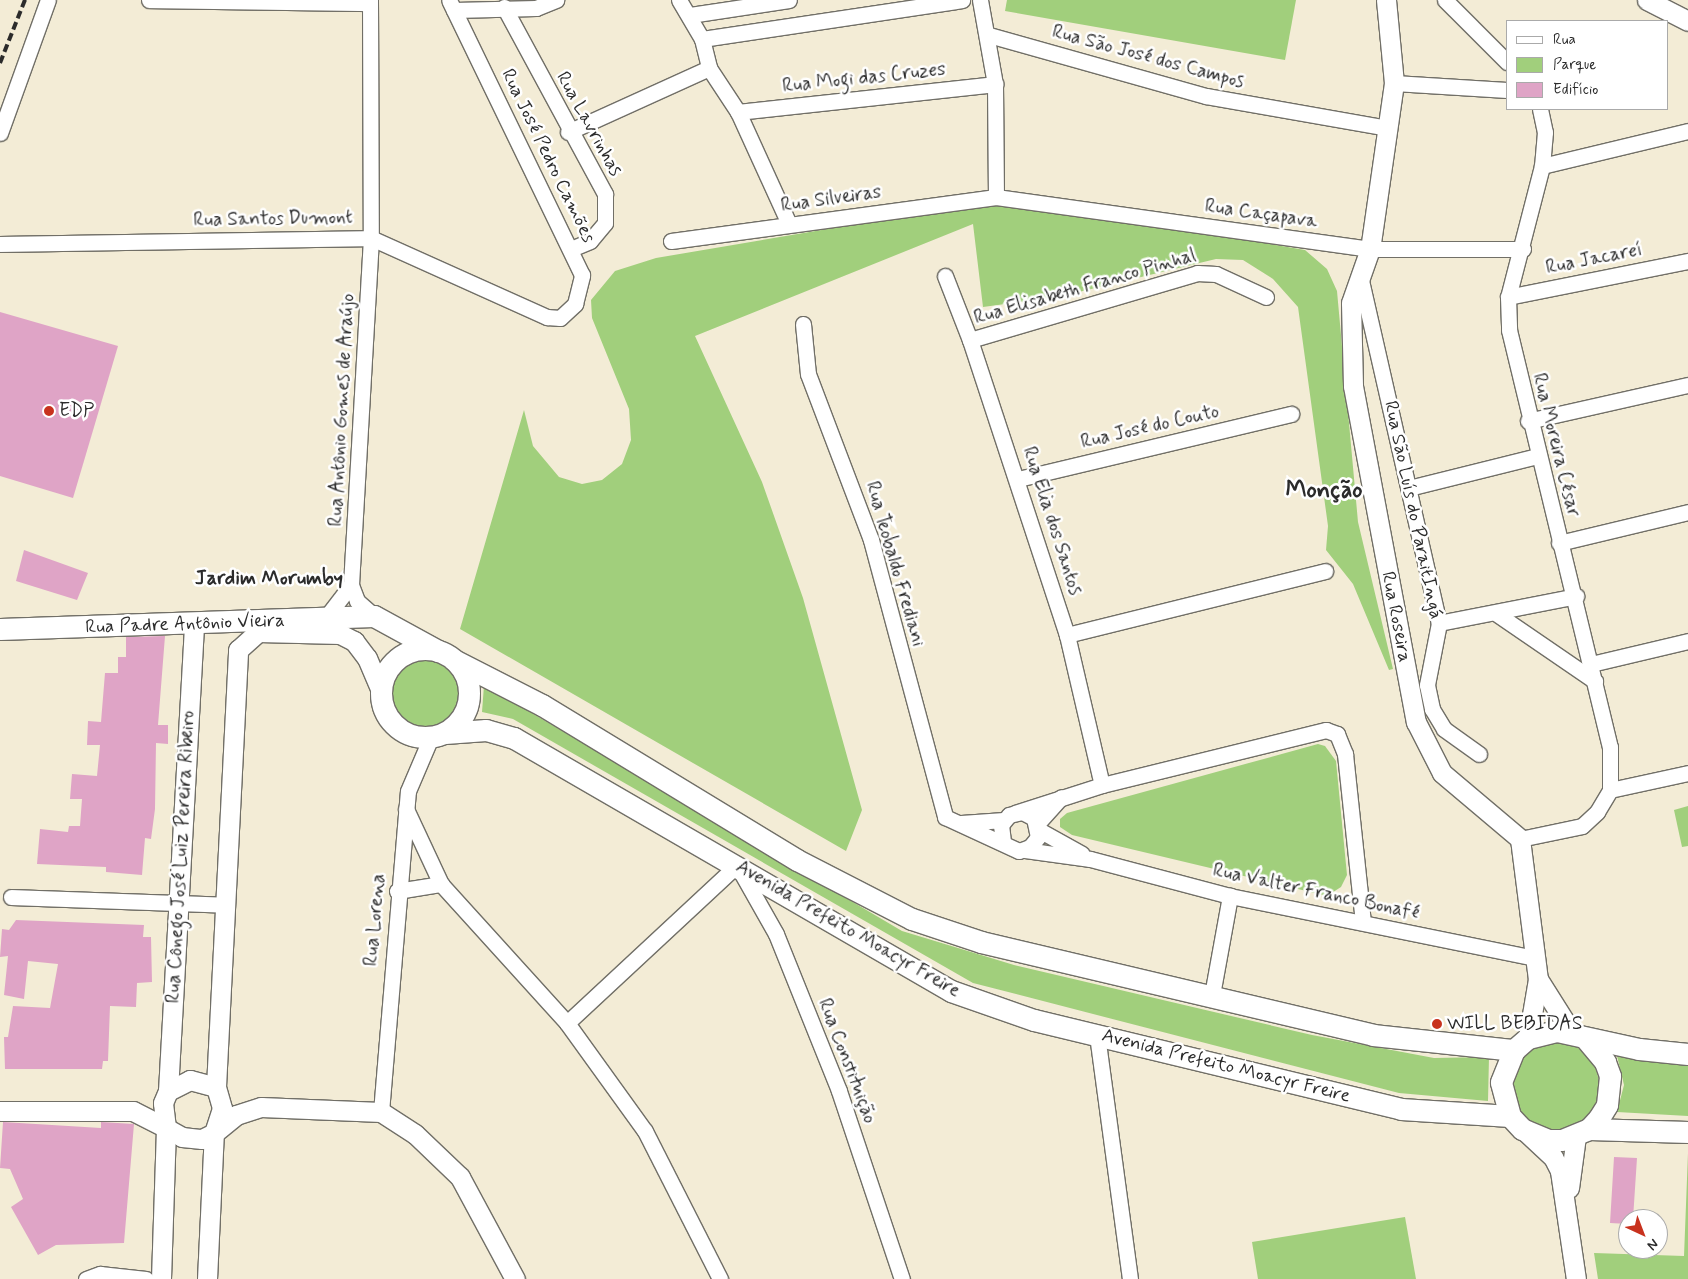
<!DOCTYPE html>
<meta charset="utf-8">
<style>
body{margin:0}
#map{position:relative;width:1688px;height:1279px;overflow:hidden;background:#f3ecd6;font-family:Mynerve,sans-serif}
div>[style]{position:absolute}
[style*='--x']{left:calc(var(--x)*1px);top:calc(var(--y)*1px);width:calc(var(--w)*1px);rotate:calc(var(--a)*1deg)}
.green>*{inset:0;background:#a1cf7c}
.round{border-radius:50%}
.building>*{inset:0;background:#dfa4c6}
.roads{filter:drop-shadow(1px 0 #716f67) drop-shadow(-1px 0 #716f67) drop-shadow(0 1px #716f67) drop-shadow(0 -1px #716f67)}
.minor>*{height:15px;margin:-7.5px;padding:0 7.5px;transform-origin:7.5px;border-radius:7.5px;background:#fff}
.tertiary>*{height:19px;margin:-9.5px;padding:0 9.5px;transform-origin:9.5px;border-radius:9.5px;background:#fff}
.secondary>*{height:21px;margin:-10.5px;padding:0 10.5px;transform-origin:10.5px;border-radius:10.5px;background:#fff}
.secondary>.ring{margin:-10.5px;padding:0;box-sizing:content-box;background:none;border:21px solid #fff;border-radius:50%}
.rail>*{height:4px;margin-top:-2px;transform-origin:0;background:repeating-linear-gradient(90deg,#2b2b2b 0 8px,transparent 0 12px)}
.dots>*{width:14px;height:14px;translate:-50% -50%;box-sizing:border-box;border:2px solid #fff;border-radius:50%}
span{translate:-50% -50%;white-space:nowrap;text-align:center;line-height:1.15;-webkit-text-stroke:5px #fff;paint-order:stroke}
.street-label{font-size:19px;color:#2b2b2b}
.poi-label{font-size:19px;color:#2b2b2b}
.left{translate:0 -50%;text-align:left}
.neighbourhood-label{font-size:20px;color:#2b2b2b;font-weight:700}
.district-label{font-size:24px;color:#2b2b2b;font-weight:700}
.legend{position:absolute;left:1506px;top:20px;width:162px;height:90px;box-sizing:border-box;background:#fff;border:1px solid #aaa;margin:0;padding:6px 9px;list-style:none;font-size:15px;color:#2b2b2b}
.legend li{display:flex;align-items:center;gap:10px;height:25px}
.legend b{width:25px;border:1px solid #aaa}
.north{position:absolute;left:1618px;top:1209px;width:50px;height:50px;box-sizing:border-box;background:#fff;border:1px solid #aaa;border-radius:50%;rotate:137deg;font-size:14px;font-weight:700;line-height:20px;text-align:center;color:#2b2b2b}
.north::after{content:'';display:block;margin:auto;width:18px;height:22px;background:#c8321e;clip-path:polygon(50% 0,100% 100%,50% 72%,0 100%)}
</style>
<div id="map">
<div class="green">
<i style="clip-path:polygon(1007px 0,1296px 0,1285px 60px,1005px 11px)"></i>
<i style="clip-path:polygon(976px 204px,1049px 206px,1305px 250px,1327px 269px,1337px 291px,1358px 522px,1393px 669px,1389px 670px,1353px 584px,1326px 550px,1328px 526px,1298px 307px,1273px 279px,1243px 260px,1216px 259px,1062px 296px,983px 307px,973px 224px,695px 336px,762px 482px,803px 598px,862px 810px,846px 851px,460px 629px,524px 410px,533px 446px,559px 477px,582px 484px,602px 480px,622px 464px,631px 440px,629px 409px,592px 318px,591px 300px,615px 271px,656px 258px)"></i>
<i class="round" style="left:386px;top:655px;width:78px;height:78px"></i>
<i style="clip-path:polygon(484px 685px,902px 931px,1014px 965px,1312px 1035px,1434px 1058px,1489px 1057px,1488px 1101px,1399px 1093px,973px 983px,513px 719px,482px 712px)"></i>
<i style="clip-path:polygon(1318px 744px,1325px 746px,1336px 761px,1347px 875px,1341px 887px,1327px 896px,1072px 835px,1060px 827px,1060px 819px,1067px 813px)"></i>
<i style="clip-path:polygon(1688px 806px,1688px 846px,1682px 847px,1674px 810px)"></i>
<i class="round" style="left:1509px;top:1041px;width:90px;height:90px"></i>
<i style="clip-path:polygon(1617px 1056px,1688px 1065px,1688px 1116px,1617px 1112px,1624px 1085px)"></i>
<i style="clip-path:polygon(1688px 1153px,1688px 1279px,1598px 1279px,1594px 1253px,1684px 1256px)"></i>
<i style="clip-path:polygon(1405px 1217px,1416px 1279px,1258px 1279px,1252px 1242px)"></i>
</div>
<div class="building">
<i style="clip-path:polygon(0 312px,118px 346px,73px 498px,0 476px)"></i>
<i style="clip-path:polygon(24px 550px,88px 573px,77px 600px,16px 581px)"></i>
<i style="clip-path:polygon(165px 636px,158px 725px,168px 725px,168px 744px,156px 743px,155px 809px,151px 839px,145px 838px,142px 875px,106px 872px,106px 867px,37px 864px,40px 829px,68px 832px,69px 826px,80px 826px,82px 799px,70px 799px,72px 774px,97px 776px,100px 745px,87px 745px,88px 721px,101px 722px,105px 673px,118px 673px,118px 657px,126px 657px,126px 637px)"></i>
<i style="clip-path:polygon(16px 920px,144px 925px,143px 937px,151px 937px,152px 982px,137px 983px,136px 1007px,110px 1006px,108px 1061px,103px 1061px,102px 1069px,5px 1069px,4px 1037px,8px 1037px,13px 1006px,50px 1008px,58px 964px,28px 961px,24px 999px,4px 995px,8px 956px,0 957px,2px 929px,9px 930px)"></i>
<i style="clip-path:polygon(3px 1122px,101px 1128px,101px 1122px,134px 1124px,124px 1243px,56px 1245px,38px 1255px,11px 1207px,23px 1199px,10px 1169px,0 1168px)"></i>
<i style="clip-path:polygon(1614px 1157px,1637px 1158px,1633px 1219px,1628px 1219px,1628px 1224px,1610px 1223px)"></i>
</div>
<div class="roads">
<div class="minor">
<i style="--x:149;--y:0;--w:220;--a:0.8"></i>
<i style="--x:370;--y:0;--w:238;--a:89.8"></i>
<i style="--x:371;--y:238;--w:348;--a:93.3"></i>
<i style="--x:351;--y:585;--w:17;--a:69"></i>
<i style="--x:357;--y:601;--w:23;--a:41"></i>
<i style="--x:679;--y:0;--w:45;--a:59.5"></i>
<i style="--x:702;--y:39;--w:30;--a:76"></i>
<i style="--x:709;--y:68;--w:53;--a:56.6"></i>
<i style="--x:738;--y:112;--w:123;--a:65.5"></i>
<i style="--x:980;--y:0;--w:85;--a:79.9"></i>
<i style="--x:995;--y:84;--w:113;--a:89.5"></i>
<i style="--x:1445;--y:0;--w:88;--a:45"></i>
<i style="--x:504;--y:7;--w:213;--a:61.6"></i>
<i style="--x:605;--y:194;--w:29;--a:90"></i>
<i style="--x:605;--y:223;--w:23;--a:130"></i>
<i style="--x:590;--y:241;--w:21;--a:157"></i>
<i style="--x:454;--y:10;--w:82;--a:-1.4"></i>
<i style="--x:536;--y:8;--w:22;--a:-22"></i>
<i style="--x:690;--y:15;--w:100;--a:-8.6"></i>
<i style="--x:989;--y:35;--w:225;--a:15.7"></i>
<i style="--x:1206;--y:96;--w:184;--a:10"></i>
<i style="--x:702;--y:39;--w:263;--a:-8.5"></i>
<i style="--x:1394;--y:83;--w:113;--a:3.5"></i>
<i style="--x:1540;--y:109;--w:24;--a:78"></i>
<i style="--x:1545;--y:132;--w:34;--a:95"></i>
<i style="--x:1542;--y:166;--w:135;--a:104.5"></i>
<i style="--x:1508;--y:297;--w:33;--a:88"></i>
<i style="--x:1509;--y:330;--w:429;--a:76.4"></i>
<i style="--x:1610;--y:747;--w:43;--a:90"></i>
<i style="--x:738;--y:112;--w:259;--a:-6.2"></i>
<i style="--x:568;--y:132;--w:155;--a:-24.4"></i>
<i style="--x:0;--y:133;--w:141;--a:-70.2"></i>
<i style="--x:1542;--y:166;--w:150;--a:-13.5"></i>
<i style="--x:671;--y:241;--w:328;--a:-7.7"></i>
<i style="--x:996;--y:197;--w:378;--a:7.9"></i>
<i style="--x:1370;--y:249;--w:153;--a:0"></i>
<i style="--x:0;--y:244;--w:371;--a:-0.9"></i>
<i style="--x:371;--y:238;--w:193;--a:24.2"></i>
<i style="--x:547;--y:317;--w:13;--a:4"></i>
<i style="--x:560;--y:318;--w:21;--a:-43"></i>
<i style="--x:575;--y:304;--w:30;--a:-76"></i>
<i style="--x:582;--y:275;--w:305;--a:-115.8"></i>
<i style="--x:945;--y:276;--w:69;--a:68.7"></i>
<i style="--x:970;--y:340;--w:311;--a:71.8"></i>
<i style="--x:1067;--y:635;--w:154;--a:76.9"></i>
<i style="--x:1360;--y:276;--w:356;--a:77.2"></i>
<i style="--x:1439;--y:623;--w:63;--a:101"></i>
<i style="--x:1427;--y:685;--w:25;--a:78"></i>
<i style="--x:1432;--y:709;--w:23;--a:59"></i>
<i style="--x:1444;--y:729;--w:43;--a:35.5"></i>
<i style="--x:1508;--y:297;--w:184;--a:-11.3"></i>
<i style="--x:803;--y:324;--w:50;--a:84.3"></i>
<i style="--x:808;--y:374;--w:178;--a:69.2"></i>
<i style="--x:871;--y:540;--w:287;--a:75"></i>
<i style="--x:945;--y:817;--w:81;--a:24.7"></i>
<i style="--x:1019;--y:851;--w:12;--a:-20"></i>
<i style="--x:1030;--y:847;--w:13;--a:-51"></i>
<i style="--x:1038;--y:837;--w:19;--a:-102"></i>
<i style="--x:1034;--y:818;--w:13;--a:-153"></i>
<i style="--x:1022;--y:812;--w:13;--a:167"></i>
<i style="--x:1009;--y:815;--w:13;--a:129"></i>
<i style="--x:1001;--y:825;--w:17;--a:83"></i>
<i style="--x:970;--y:340;--w:237;--a:-16.4"></i>
<i style="--x:1197;--y:273;--w:19;--a:3"></i>
<i style="--x:1216;--y:274;--w:55;--a:24.7"></i>
<i style="--x:1528;--y:421;--w:164;--a:-12.7"></i>
<i style="--x:1018;--y:479;--w:281;--a:-13.4"></i>
<i style="--x:1409;--y:488;--w:132;--a:-14"></i>
<i style="--x:1559;--y:543;--w:133;--a:-13.5"></i>
<i style="--x:1497;--y:614;--w:119;--a:34.4"></i>
<i style="--x:324;--y:620;--w:44;--a:-52.4"></i>
<i style="--x:1439;--y:623;--w:140;--a:-11.1"></i>
<i style="--x:1067;--y:635;--w:266;--a:-13.9"></i>
<i style="--x:1591;--y:664;--w:100;--a:-13.3"></i>
<i style="--x:1610;--y:790;--w:80;--a:-12.3"></i>
<i style="--x:406;--y:809;--w:83;--a:65"></i>
<i style="--x:441;--y:884;--w:188;--a:47.8"></i>
<i style="--x:567;--y:1023;--w:133;--a:54.2"></i>
<i style="--x:645;--y:1131;--w:166;--a:63.1"></i>
<i style="--x:1015;--y:813;--w:91;--a:-17.8"></i>
<i style="--x:1102;--y:785;--w:231;--a:-13.8"></i>
<i style="--x:1326;--y:730;--w:12;--a:20"></i>
<i style="--x:1337;--y:734;--w:22;--a:68"></i>
<i style="--x:1345;--y:754;--w:169;--a:83.9"></i>
<i style="--x:961;--y:823;--w:43;--a:-4"></i>
<i style="--x:1037;--y:824;--w:36;--a:-48"></i>
<i style="--x:1039;--y:830;--w:49;--a:29.2"></i>
<i style="--x:1520;--y:839;--w:63;--a:-11.8"></i>
<i style="--x:1582;--y:826;--w:21;--a:-43"></i>
<i style="--x:1597;--y:812;--w:26;--a:-59"></i>
<i style="--x:1025;--y:850;--w:66;--a:7.9"></i>
<i style="--x:1090;--y:859;--w:145;--a:14.8"></i>
<i style="--x:1230;--y:896;--w:311;--a:11.5"></i>
<i style="--x:397;--y:891;--w:45;--a:-9"></i>
<i style="--x:11;--y:897;--w:214;--a:2.1"></i>
<i style="--x:1212;--y:995;--w:101;--a:-79.7"></i>
<i style="--x:567;--y:1023;--w:232;--a:-42.9"></i>
<i style="--x:737;--y:865;--w:79;--a:60.5"></i>
<i style="--x:776;--y:934;--w:169;--a:68.1"></i>
<i style="--x:839;--y:1091;--w:198;--a:71.5"></i>
<i style="--x:1097;--y:1035;--w:246;--a:82.3"></i>
<i style="--x:381;--y:1112;--w:322;--a:-85.2"></i>
<i style="--x:408;--y:791;--w:59;--a:-66.9"></i>
<i style="--x:86;--y:1279;--w:15;--a:-20"></i>
<i style="--x:100;--y:1274;--w:46;--a:6.2"></i>
</div>
<div class="tertiary">
<i style="--x:1386;--y:0;--w:83;--a:84.5"></i>
<i style="--x:1394;--y:83;--w:168;--a:98.2"></i>
<i style="--x:1370;--y:249;--w:57;--a:109.4"></i>
<i style="--x:1351;--y:303;--w:83;--a:88.6"></i>
<i style="--x:1353;--y:386;--w:342;--a:79.4"></i>
<i style="--x:1416;--y:722;--w:57;--a:63"></i>
<i style="--x:1442;--y:773;--w:102;--a:40.2"></i>
<i style="--x:1520;--y:839;--w:141;--a:82.7"></i>
<i style="--x:1538;--y:979;--w:60;--a:99.6"></i>
<i style="--x:1647;--y:0;--w:46;--a:27.1"></i>
<i style="--x:1538;--y:979;--w:64;--a:57.8"></i>
<i style="--x:216;--y:1087;--w:27;--a:-165"></i>
<i style="--x:190;--y:1080;--w:25;--a:153"></i>
<i style="--x:168;--y:1091;--w:13;--a:113"></i>
<i style="--x:163;--y:1103;--w:25;--a:83"></i>
<i style="--x:166;--y:1128;--w:18;--a:29"></i>
<i style="--x:182;--y:1137;--w:20;--a:6"></i>
<i style="--x:202;--y:1139;--w:13;--a:-27"></i>
<i style="--x:214;--y:1133;--w:26;--a:-72"></i>
<i style="--x:222;--y:1108;--w:22;--a:-106"></i>
<i style="--x:216;--y:1087;--w:438;--a:-87.1"></i>
<i style="--x:238;--y:650;--w:27;--a:-42"></i>
<i style="--x:258;--y:632;--w:82;--a:1.4"></i>
<i style="--x:340;--y:634;--w:16;--a:27"></i>
<i style="--x:354;--y:641;--w:21;--a:53"></i>
<i style="--x:367;--y:658;--w:36;--a:67"></i>
<i style="--x:168;--y:1091;--w:469;--a:-86.8"></i>
<i style="--x:0;--y:1111;--w:133;--a:0"></i>
<i style="--x:133;--y:1111;--w:37;--a:27"></i>
<i style="--x:166;--y:1128;--w:151;--a:91.9"></i>
<i style="--x:1526;--y:1132;--w:37;--a:43"></i>
<i style="--x:1553;--y:1157;--w:16;--a:63"></i>
<i style="--x:1560;--y:1171;--w:109;--a:81.6"></i>
<i style="--x:1569;--y:1188;--w:52;--a:-82.3"></i>
<i style="--x:207;--y:1279;--w:146;--a:-87.3"></i>
<i style="--x:214;--y:1133;--w:28;--a:-39"></i>
<i style="--x:236;--y:1115;--w:26;--a:-18"></i>
<i style="--x:261;--y:1107;--w:120;--a:2.4"></i>
<i style="--x:381;--y:1112;--w:40;--a:32.9"></i>
<i style="--x:415;--y:1134;--w:62;--a:43.7"></i>
<i style="--x:460;--y:1177;--w:116;--a:61.7"></i>
</div>
<div class="secondary">
<i style="--x:0;--y:629;--w:374;--a:-2"></i>
<i style="--x:374;--y:616;--w:73;--a:28.7"></i>
<i class="ring" style="left:381px;top:649px;width:67px;height:67px"></i>
<i style="--x:454;--y:660;--w:99;--a:27.1"></i>
<i style="--x:542;--y:705;--w:298;--a:31.3"></i>
<i style="--x:797;--y:860;--w:129;--a:27.2"></i>
<i style="--x:912;--y:919;--w:73;--a:18.4"></i>
<i style="--x:981;--y:942;--w:403;--a:13.3"></i>
<i style="--x:1373;--y:1035;--w:142;--a:6.1"></i>
<i style="--x:445;--y:733;--w:41;--a:-4.2"></i>
<i style="--x:486;--y:730;--w:29;--a:16"></i>
<i style="--x:514;--y:738;--w:505;--a:30.07"></i>
<i style="--x:951;--y:991;--w:88;--a:19.3"></i>
<i style="--x:1034;--y:1020;--w:378;--a:13.6"></i>
<i style="--x:1401;--y:1109;--w:109;--a:3.7"></i>
<i style="--x:1586;--y:1039;--w:30;--a:50"></i>
<i style="--x:1605;--y:1062;--w:15;--a:70"></i>
<i style="--x:1610;--y:1076;--w:29;--a:96"></i>
<i style="--x:1607;--y:1105;--w:15;--a:122"></i>
<i style="--x:1599;--y:1118;--w:15;--a:132"></i>
<i style="--x:1589;--y:1129;--w:29;--a:158"></i>
<i style="--x:1562;--y:1140;--w:14;--a:180"></i>
<i style="--x:1548;--y:1140;--w:28;--a:-157"></i>
<i style="--x:1522;--y:1129;--w:18;--a:-133"></i>
<i style="--x:1510;--y:1116;--w:35;--a:-105"></i>
<i style="--x:1501;--y:1082;--w:35;--a:-68"></i>
<i style="--x:1514;--y:1050;--w:18;--a:-41"></i>
<i style="--x:1528;--y:1038;--w:30;--a:-14"></i>
<i style="--x:1557;--y:1031;--w:84;--a:12.4"></i>
<i style="--x:1639;--y:1049;--w:49;--a:5.8"></i>
<i style="--x:1589;--y:1129;--w:99;--a:1.7"></i>
</div>
</div>
<div class="rail">
<i style="--x:0;--y:63;--w:68;--a:-68.4"></i>
</div>
<div class="dots">
<i style="left:49px;top:411px;background:#c8321e"></i>
<i style="left:1437px;top:1024px;background:#c8321e"></i>
</div>
<div class="street-label">
<span style="left:1148px;top:57px;rotate:15deg">Rua São José dos Campos</span>
<span style="left:864px;top:78px;rotate:-6deg">Rua Mogi das Cruzes</span>
<span style="left:589px;top:124px;rotate:61deg">Rua Lavrinhas</span>
<span style="left:548px;top:156px;rotate:64deg">Rua José Pedro Camões</span>
<span style="left:831px;top:199px;rotate:-8deg">Rua Silveiras</span>
<span style="left:1261px;top:214px;rotate:8deg">Rua Caçapava</span>
<span style="left:273px;top:219px;rotate:-1deg">Rua Santos Dumont</span>
<span style="left:1594px;top:259px;rotate:-11deg">Rua Jacareí</span>
<span style="left:1085px;top:287px;rotate:-16deg">Rua Elisabeth Franco Pinhal</span>
<span style="left:342px;top:410px;rotate:-87deg">Rua Antônio Gomes de Araújo</span>
<span style="left:1150px;top:427px;rotate:-13deg">Rua José do Couto</span>
<span style="left:1556px;top:445px;rotate:76deg">Rua Moreira César</span>
<span style="left:1413px;top:510px;rotate:78deg">Rua São Luís do ParaitIngá</span>
<span style="left:1052px;top:521px;rotate:72deg">Rua Elia dos Santos</span>
<span style="left:895px;top:564px;rotate:74deg">Rua Teobaldo Frediani</span>
<span style="left:1396px;top:617px;rotate:79deg">Rua Roseira</span>
<span style="left:185px;top:624px;rotate:-2deg">Rua Padre Antônio Vieira</span>
<span style="left:181px;top:857px;rotate:-87deg">Rua Cônego José Luiz Pereira Ribeiro</span>
<span style="left:1316px;top:892px;rotate:12deg">Rua Valter Franco Bonafé</span>
<span style="left:375px;top:920px;rotate:-85deg">Rua Lorena</span>
<span style="left:848px;top:929px;rotate:30deg">Avenida Prefeito Moacyr Freire</span>
<span style="left:847px;top:1061px;rotate:69deg">Rua Constituição</span>
<span style="left:1226px;top:1066px;rotate:14deg">Avenida Prefeito Moacyr Freire</span>
</div>
<div class="poi-label">
<span class="left" style="left:59px;top:411px">EDP</span>
<span class="left" style="left:1447px;top:1024px">WILL BEBIDAS</span>
</div>
<div class="neighbourhood-label">
<span style="left:269px;top:578px">Jardim Morumby</span>
</div>
<div class="district-label">
<span style="left:1324px;top:491px">Monção</span>
</div>
<ul class="legend">
<li><b style="height:6px;background:#fff"></b>Rua</li>
<li><b style="height:14px;background:#a1cf7c"></b>Parque</li>
<li><b style="height:14px;background:#dfa4c6"></b>Edifício</li>
</ul>
<div class="north">N</div>
</div>
